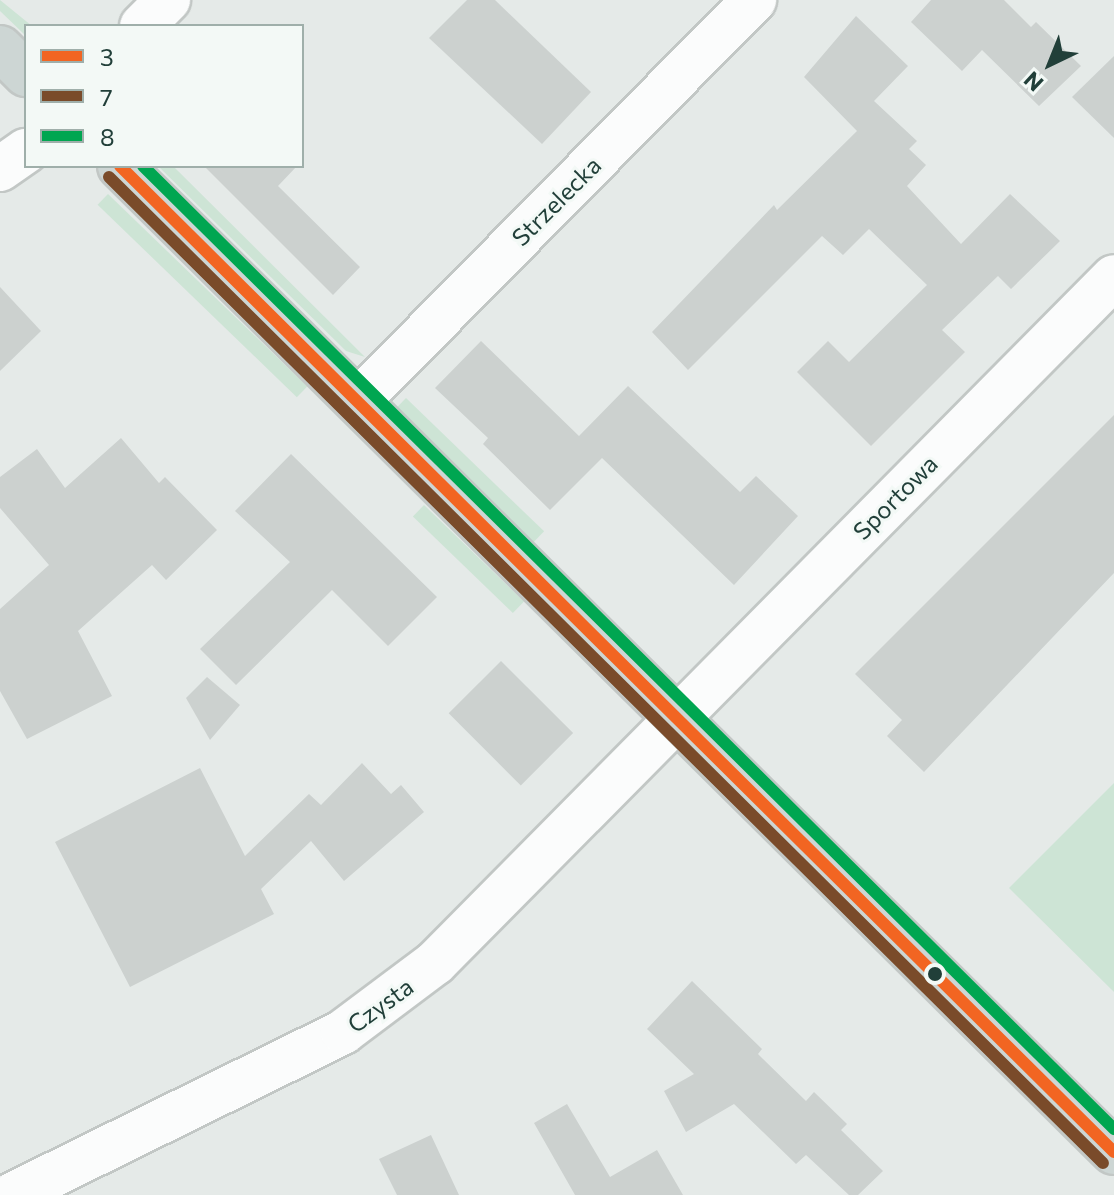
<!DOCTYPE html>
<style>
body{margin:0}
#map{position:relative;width:1114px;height:1195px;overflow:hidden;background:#e5eae8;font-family:Commissioner,sans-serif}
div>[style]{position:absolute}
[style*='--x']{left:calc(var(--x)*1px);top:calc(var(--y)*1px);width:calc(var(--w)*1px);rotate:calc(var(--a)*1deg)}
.green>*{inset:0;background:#cde4d5;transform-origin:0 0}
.building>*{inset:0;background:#ccd1cf;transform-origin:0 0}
.roads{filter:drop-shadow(2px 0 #c2c7c5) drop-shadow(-2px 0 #c2c7c5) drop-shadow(0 2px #c2c7c5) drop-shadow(0 -2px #c2c7c5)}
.minor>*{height:44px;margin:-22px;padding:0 22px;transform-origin:22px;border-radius:22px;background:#fbfcfc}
.major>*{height:44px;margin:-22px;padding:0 22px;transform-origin:22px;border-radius:22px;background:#cdd6d4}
.bus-1>*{height:12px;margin:-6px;padding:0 6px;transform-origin:6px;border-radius:6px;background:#f26522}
.bus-2>*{height:12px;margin:-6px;padding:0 6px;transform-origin:6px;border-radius:6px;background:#7a4b2a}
.bus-3>*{height:12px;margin:-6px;padding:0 6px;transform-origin:6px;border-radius:6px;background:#00a651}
.dots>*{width:22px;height:22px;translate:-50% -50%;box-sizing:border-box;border:4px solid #f3f9f6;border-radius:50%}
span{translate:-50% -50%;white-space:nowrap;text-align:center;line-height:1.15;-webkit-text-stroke:6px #f3f9f6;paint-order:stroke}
.street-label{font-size:24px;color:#213f39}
.legend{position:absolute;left:24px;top:24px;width:280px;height:144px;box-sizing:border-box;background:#f3f9f6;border:2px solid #9fafaa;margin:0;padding:10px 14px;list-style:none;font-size:24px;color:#213f39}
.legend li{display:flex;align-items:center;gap:16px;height:40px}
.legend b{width:40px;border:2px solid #9fafaa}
.north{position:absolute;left:1010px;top:24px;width:80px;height:80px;-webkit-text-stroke:6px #f3f9f6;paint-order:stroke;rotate:223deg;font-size:22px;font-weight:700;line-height:32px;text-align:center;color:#213f39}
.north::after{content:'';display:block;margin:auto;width:28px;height:36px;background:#213f39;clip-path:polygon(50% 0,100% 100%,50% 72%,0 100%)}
</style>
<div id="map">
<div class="green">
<i style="clip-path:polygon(0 0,32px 26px,26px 26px,26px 36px,0 11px)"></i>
<i style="clip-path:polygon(158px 166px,173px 166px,365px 357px,346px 351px)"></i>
<i style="left:108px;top:194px;width:277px;height:15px;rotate:44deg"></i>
<i style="left:406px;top:398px;width:192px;height:17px;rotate:44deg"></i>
<i style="left:424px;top:505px;width:139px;height:16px;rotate:44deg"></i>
<i style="clip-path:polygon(1114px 783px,1114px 992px,1009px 888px)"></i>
</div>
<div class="building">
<i style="clip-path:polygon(467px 0,495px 0,591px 92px,542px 144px,429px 38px)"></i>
<i style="clip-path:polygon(931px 0,1004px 0,1031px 27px,1036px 22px,1081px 66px,1039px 106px,982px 50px,962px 71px,911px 22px)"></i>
<i style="clip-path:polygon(856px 16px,908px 66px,874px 101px,917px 141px,909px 149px,926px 165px,907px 186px,961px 244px,1010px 194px,1060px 241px,1011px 289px,998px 276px,942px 330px,965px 352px,871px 446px,797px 372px,828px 341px,849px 362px,927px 285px,869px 229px,843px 255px,822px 236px,688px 370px,652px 332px,774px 205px,777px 210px,857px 131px,804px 77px)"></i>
<i style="clip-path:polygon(1114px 56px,1114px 138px,1072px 97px)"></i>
<i style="clip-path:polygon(204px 166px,297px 166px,278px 186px,360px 267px,333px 295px)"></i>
<i style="clip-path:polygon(0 287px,41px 331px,0 371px)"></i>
<i style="clip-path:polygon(481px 341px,579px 436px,628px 386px,740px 492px,756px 476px,798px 516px,734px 585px,602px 458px,550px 510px,483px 444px,488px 438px,435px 388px)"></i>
<i style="clip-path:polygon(1114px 415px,1114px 573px,924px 772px,887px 736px,902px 720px,855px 674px)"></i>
<i style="clip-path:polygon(121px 438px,159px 483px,165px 477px,217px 530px,166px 580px,152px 565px,78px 631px,112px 696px,27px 739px,0 691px,0 609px,49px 565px,0 508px,0 477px,37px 449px,65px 488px)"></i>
<i style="clip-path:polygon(291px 454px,437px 597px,388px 646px,332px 590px,236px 685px,200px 649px,290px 562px,235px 511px)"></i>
<i style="left:501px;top:661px;width:102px;height:74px;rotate:45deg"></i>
<i style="clip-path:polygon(207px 677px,240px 705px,210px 740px,186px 698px)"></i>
<i style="clip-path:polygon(362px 763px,391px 794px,401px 785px,424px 812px,344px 881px,311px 841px,261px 889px,274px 914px,130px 987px,55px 842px,200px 768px,245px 856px,309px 794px,321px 805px)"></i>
<i style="clip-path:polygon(692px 981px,762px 1049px,758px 1054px,806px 1101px,814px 1092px,847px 1124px,841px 1130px,883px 1171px,858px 1195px,849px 1195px,806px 1155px,796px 1164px,734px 1104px,686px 1132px,664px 1091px,694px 1074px,647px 1029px)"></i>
<i style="clip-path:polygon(567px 1104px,610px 1177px,657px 1150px,683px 1195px,575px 1195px,534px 1123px)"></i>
<i style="clip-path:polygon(431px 1135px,459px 1195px,397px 1195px,379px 1159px)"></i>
</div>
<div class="roads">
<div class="minor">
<i style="--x:142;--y:26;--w:37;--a:-45"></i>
<i style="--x:0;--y:169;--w:32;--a:-35"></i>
<i style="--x:358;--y:401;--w:564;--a:-45.36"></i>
<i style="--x:12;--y:1195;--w:369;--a:-26.2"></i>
<i style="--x:343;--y:1032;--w:115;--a:-36.9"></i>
<i style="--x:435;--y:963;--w:965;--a:-45.29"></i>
</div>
<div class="major">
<i style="--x:0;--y:48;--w:37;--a:45"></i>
<i style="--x:120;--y:166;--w:1400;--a:44.77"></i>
</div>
</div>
<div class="bus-1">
<i style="--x:120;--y:166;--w:1400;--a:44.77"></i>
</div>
<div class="bus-2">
<i style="--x:109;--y:177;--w:1400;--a:44.77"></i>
</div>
<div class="bus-3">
<i style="--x:143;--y:166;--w:1368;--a:44.76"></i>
</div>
<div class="dots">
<i style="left:935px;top:974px;background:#213f39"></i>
</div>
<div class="street-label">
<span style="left:556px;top:201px;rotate:-45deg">Strzelecka</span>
<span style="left:895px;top:497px;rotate:-45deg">Sportowa</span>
<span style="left:380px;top:1005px;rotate:-36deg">Czysta</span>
</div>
<ul class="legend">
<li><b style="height:10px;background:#f26522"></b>3</li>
<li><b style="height:10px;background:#7a4b2a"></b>7</li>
<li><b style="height:10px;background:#00a651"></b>8</li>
</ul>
<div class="north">N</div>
</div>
